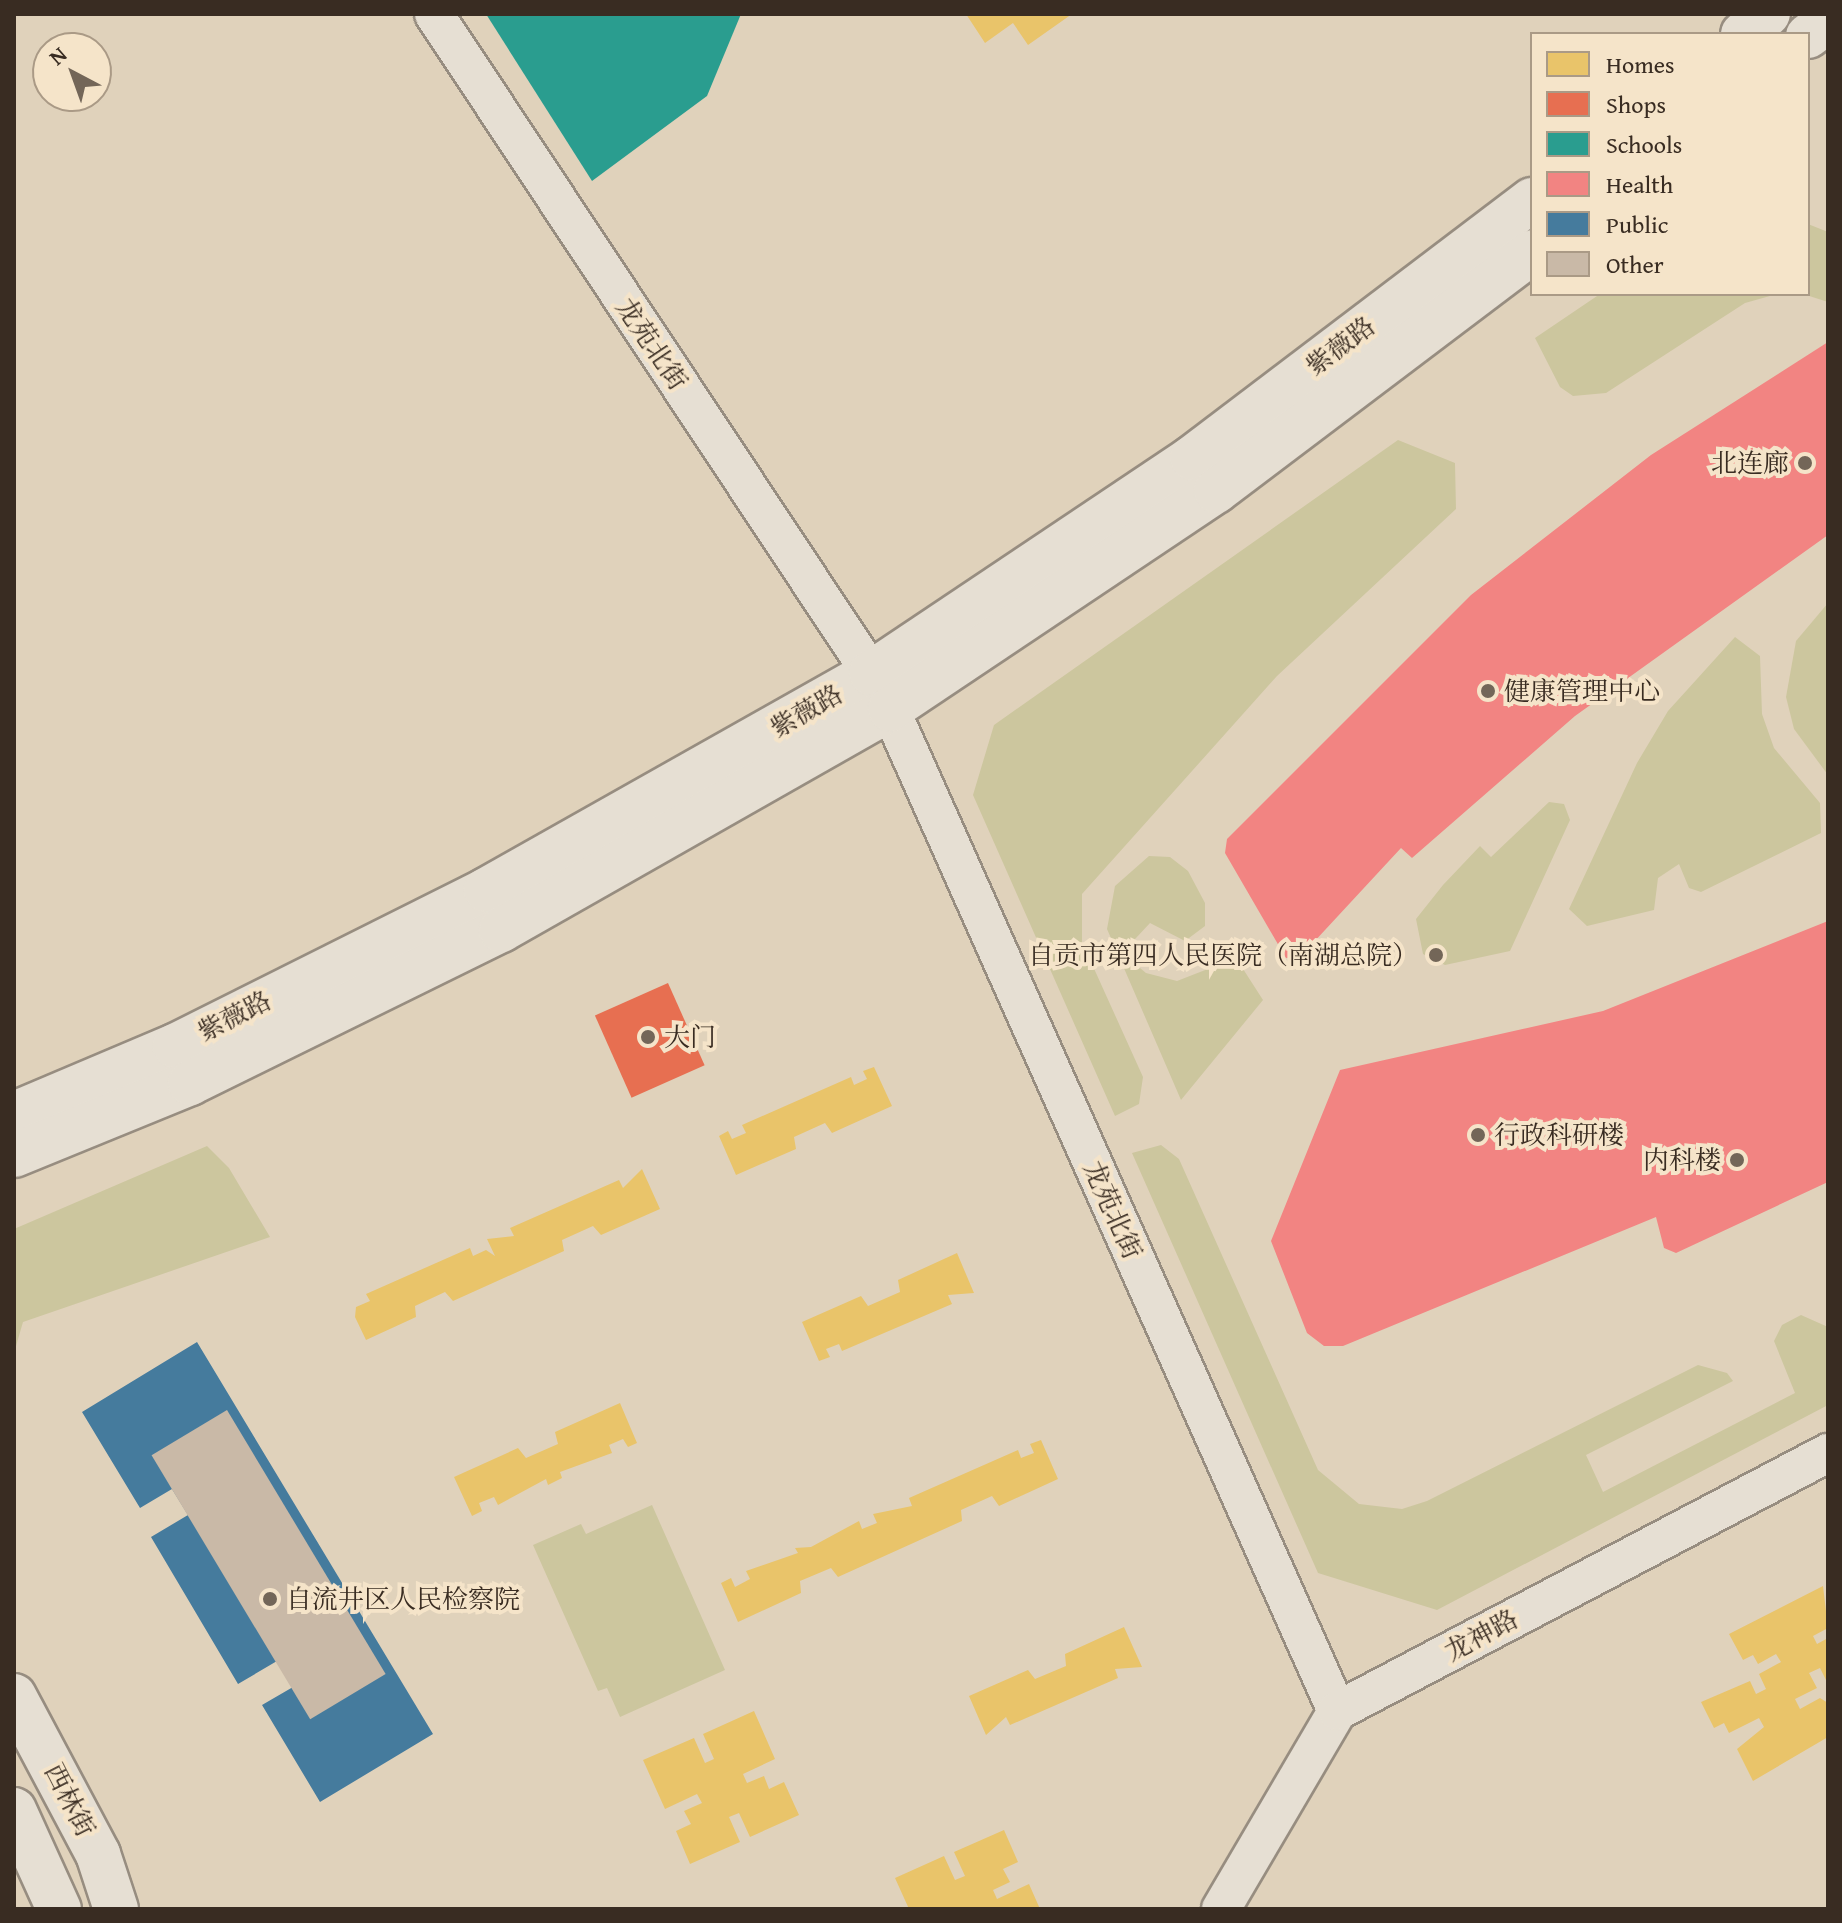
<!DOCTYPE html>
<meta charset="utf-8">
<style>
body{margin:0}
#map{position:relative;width:1842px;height:1923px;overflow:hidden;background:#e0d2bb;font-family:"Gentium Book Plus","Noto Serif SC",serif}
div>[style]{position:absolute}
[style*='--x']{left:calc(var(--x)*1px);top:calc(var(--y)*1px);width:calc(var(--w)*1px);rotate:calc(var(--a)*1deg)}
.green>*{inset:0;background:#ccc69e}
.homes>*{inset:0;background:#e9c46a}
.shops>*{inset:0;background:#e76f51;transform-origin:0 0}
.schools>*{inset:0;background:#2a9d8f}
.health>*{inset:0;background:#f28482}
.public>*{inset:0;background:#457b9d}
.building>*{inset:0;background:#c9b9a7;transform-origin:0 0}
.roads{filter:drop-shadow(2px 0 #978d80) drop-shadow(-2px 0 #978d80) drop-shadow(0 2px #978d80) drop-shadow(0 -2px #978d80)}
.minor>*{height:38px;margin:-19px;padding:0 19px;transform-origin:19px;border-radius:19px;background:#e6dfd3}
.secondary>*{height:44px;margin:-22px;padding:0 22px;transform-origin:22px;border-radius:22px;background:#e6dfd3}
.dots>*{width:22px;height:22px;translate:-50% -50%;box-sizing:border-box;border:4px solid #f5e4c9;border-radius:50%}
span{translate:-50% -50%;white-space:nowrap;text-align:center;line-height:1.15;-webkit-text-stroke:8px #f5e4c9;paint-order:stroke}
.street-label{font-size:26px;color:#392c22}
.poi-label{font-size:26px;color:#392c22}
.right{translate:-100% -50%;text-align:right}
.left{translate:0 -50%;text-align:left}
.frame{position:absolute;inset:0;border:16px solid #392c22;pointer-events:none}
.legend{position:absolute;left:1530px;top:32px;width:280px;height:264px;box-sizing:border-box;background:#f5e4c9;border:2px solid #aa9a86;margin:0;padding:10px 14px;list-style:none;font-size:24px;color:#392c22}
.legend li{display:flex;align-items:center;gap:16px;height:40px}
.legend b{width:40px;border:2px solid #aa9a86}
.north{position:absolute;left:32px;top:32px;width:80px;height:80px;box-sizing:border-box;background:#f5e4c9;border:2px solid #aa9a86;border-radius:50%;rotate:319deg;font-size:22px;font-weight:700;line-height:32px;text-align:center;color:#392c22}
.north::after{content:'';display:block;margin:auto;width:28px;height:36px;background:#736658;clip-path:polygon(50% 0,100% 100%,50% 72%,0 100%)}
</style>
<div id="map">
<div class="green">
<i style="clip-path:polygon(1808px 224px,1828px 232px,1828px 302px,1803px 294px)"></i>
<i style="clip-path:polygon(1600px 294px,1777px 294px,1745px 303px,1606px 393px,1573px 396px,1560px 387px,1535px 338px)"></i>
<i style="clip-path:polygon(1398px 440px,1455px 463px,1456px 509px,1277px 676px,1082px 894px,1082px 942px,1143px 1077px,1139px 1104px,1115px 1116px,973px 795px,994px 725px)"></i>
<i style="clip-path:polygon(1828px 603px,1828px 775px,1794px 729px,1786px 697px,1796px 641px)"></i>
<i style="clip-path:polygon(1735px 637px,1760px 656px,1762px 714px,1774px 748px,1820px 803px,1821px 833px,1701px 892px,1689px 888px,1679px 864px,1658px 878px,1654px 910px,1587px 926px,1569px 909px,1637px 763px,1668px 711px)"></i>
<i style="clip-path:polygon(1549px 802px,1564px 804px,1570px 820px,1510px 951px,1445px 965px,1423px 954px,1416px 919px,1443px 885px,1480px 846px,1491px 857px)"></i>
<i style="clip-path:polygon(1149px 856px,1170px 857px,1188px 871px,1205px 903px,1205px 926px,1185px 941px,1150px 923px,1122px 953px,1146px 973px,1177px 981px,1236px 958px,1263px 1000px,1181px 1100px,1107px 929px,1115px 886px)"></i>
<i style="clip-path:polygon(1161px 1145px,1179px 1159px,1318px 1470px,1359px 1504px,1402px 1509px,1427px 1501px,1698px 1365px,1727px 1373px,1733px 1381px,1586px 1455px,1603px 1492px,1795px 1393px,1774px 1341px,1782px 1325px,1801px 1315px,1828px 1327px,1828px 1405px,1437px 1610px,1318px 1573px,1132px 1153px)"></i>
<i style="clip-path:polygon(207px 1146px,229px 1168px,270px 1237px,23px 1322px,14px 1353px,14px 1229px)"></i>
<i style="clip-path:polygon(652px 1505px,725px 1670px,620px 1717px,607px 1688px,598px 1691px,533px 1545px,581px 1524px,586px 1534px)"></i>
</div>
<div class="homes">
<i style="clip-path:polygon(966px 14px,1072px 14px,1028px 45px,1013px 23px,985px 43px)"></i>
<i style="clip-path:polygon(874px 1067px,892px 1106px,832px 1133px,825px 1123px,794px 1137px,796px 1149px,736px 1175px,719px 1136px,728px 1131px,732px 1139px,746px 1133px,742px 1125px,851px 1077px,854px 1085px,867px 1079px,863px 1071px)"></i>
<i style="clip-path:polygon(642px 1169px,660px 1209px,601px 1235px,593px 1226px,562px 1240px,564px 1251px,453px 1301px,445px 1292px,415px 1306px,416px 1317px,366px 1340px,355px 1317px,356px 1307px,370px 1301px,366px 1294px,470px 1248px,473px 1256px,486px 1250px,495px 1256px,487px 1239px,514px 1236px,510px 1228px,619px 1180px,623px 1188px)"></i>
<i style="clip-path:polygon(957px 1253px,974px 1293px,948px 1295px,952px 1304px,842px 1351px,839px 1344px,826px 1349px,830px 1357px,819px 1361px,802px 1322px,861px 1296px,868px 1306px,900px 1292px,898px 1280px)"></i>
<i style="clip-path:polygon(620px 1403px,637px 1443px,628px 1447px,623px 1439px,609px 1445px,612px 1453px,560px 1472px,562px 1478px,548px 1485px,546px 1479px,498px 1505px,494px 1497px,479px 1503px,482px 1511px,472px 1516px,454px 1477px,518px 1448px,526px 1458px,558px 1444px,555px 1432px)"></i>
<i style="clip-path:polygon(1041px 1440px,1058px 1479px,999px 1506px,992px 1496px,961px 1510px,962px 1521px,838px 1577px,831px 1568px,800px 1581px,801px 1593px,738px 1622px,721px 1583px,731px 1578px,735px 1587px,750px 1579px,746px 1571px,798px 1553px,795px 1548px,811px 1547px,859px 1521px,862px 1529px,877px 1523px,873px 1514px,912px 1506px,909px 1498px,1018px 1450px,1021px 1458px,1034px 1453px,1030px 1444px)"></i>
<i style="clip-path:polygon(1823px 1586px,1828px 1628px,1813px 1636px,1817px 1644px,1828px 1638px,1828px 1684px,1820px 1668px,1809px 1673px,1817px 1688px,1795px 1699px,1800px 1709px,1820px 1698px,1828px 1703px,1828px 1737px,1753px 1781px,1737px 1749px,1764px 1727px,1759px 1718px,1729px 1733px,1724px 1723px,1714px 1728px,1701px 1702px,1750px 1681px,1756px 1694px,1766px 1689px,1759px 1674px,1781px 1662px,1776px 1654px,1758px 1664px,1753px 1655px,1743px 1660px,1729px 1634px)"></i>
<i style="clip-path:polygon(1124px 1627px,1142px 1667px,1115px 1669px,1118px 1678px,1010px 1725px,1006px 1717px,986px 1735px,969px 1696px,1028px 1670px,1035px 1679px,1066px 1666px,1065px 1654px)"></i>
<i style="clip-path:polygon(754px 1711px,775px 1759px,743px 1774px,747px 1783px,764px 1776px,769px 1789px,784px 1782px,799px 1815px,750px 1837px,739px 1813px,729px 1817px,740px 1842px,690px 1864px,676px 1831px,691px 1824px,684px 1811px,702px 1803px,697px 1794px,665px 1809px,643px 1760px,694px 1738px,705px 1763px,714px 1759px,703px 1734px)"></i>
<i style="clip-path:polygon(1004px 1830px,1018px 1862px,1003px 1869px,1010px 1882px,993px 1890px,997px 1899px,1029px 1884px,1040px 1909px,909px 1909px,895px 1878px,944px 1856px,955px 1880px,965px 1876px,954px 1852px)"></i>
</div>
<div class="shops">
<i style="left:668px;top:983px;width:90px;height:80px;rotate:66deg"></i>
</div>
<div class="schools">
<i style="clip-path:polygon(486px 14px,741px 14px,707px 96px,592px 181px)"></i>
</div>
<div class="health">
<i style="clip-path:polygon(1828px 342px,1828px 535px,1575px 716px,1412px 858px,1401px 848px,1300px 957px,1286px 958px,1225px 853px,1227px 839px,1471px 595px,1651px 455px)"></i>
<i style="clip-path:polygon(1828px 921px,1828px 1182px,1676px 1253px,1664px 1248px,1656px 1217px,1343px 1346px,1324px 1346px,1307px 1333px,1271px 1241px,1340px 1070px,1603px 1011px)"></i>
</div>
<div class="public">
<i style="clip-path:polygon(197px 1342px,433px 1734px,320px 1802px,262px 1705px,293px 1687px,277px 1661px,238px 1684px,151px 1537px,188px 1515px,172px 1489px,140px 1508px,82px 1412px)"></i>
</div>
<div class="building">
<i style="left:227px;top:1410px;width:308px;height:88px;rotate:59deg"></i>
</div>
<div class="roads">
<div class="minor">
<i style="--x:434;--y:14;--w:791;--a:56.45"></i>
<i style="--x:890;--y:709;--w:1097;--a:65.96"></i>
<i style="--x:1221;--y:1909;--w:229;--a:-59.6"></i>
<i style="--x:1337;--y:1711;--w:555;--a:-27.72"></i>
</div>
<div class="secondary">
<i style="--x:1743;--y:34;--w:32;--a:-39"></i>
<i style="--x:1808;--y:36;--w:25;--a:-37"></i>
<i style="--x:14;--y:1114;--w:175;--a:-22.9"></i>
<i style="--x:175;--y:1046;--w:348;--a:-26.6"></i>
<i style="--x:486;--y:890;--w:442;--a:-29.4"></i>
<i style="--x:871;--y:673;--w:386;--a:-33.8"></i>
<i style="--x:1192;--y:458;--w:427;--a:-37.2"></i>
<i style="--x:14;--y:1155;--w:190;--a:-22.2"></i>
<i style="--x:190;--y:1083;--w:347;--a:-26.2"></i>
<i style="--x:501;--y:930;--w:447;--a:-29.6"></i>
<i style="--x:890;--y:709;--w:392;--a:-33.8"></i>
<i style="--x:1216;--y:491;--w:396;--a:-37.1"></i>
<i style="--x:14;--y:1696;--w:179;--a:62"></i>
<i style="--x:98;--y:1854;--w:58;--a:71.9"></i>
<i style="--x:14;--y:1810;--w:109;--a:65.6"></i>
</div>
</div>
<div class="dots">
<i style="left:1805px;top:463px;background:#736658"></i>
<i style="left:1488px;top:691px;background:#736658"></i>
<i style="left:1436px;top:955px;background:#736658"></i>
<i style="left:648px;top:1037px;background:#736658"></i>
<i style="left:1478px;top:1135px;background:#736658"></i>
<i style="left:1737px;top:1160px;background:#736658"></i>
<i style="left:270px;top:1599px;background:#736658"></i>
</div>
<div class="street-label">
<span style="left:652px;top:344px;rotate:56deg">龙苑北街</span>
<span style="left:1340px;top:346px;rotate:-37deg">紫薇路</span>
<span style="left:806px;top:711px;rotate:-30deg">紫薇路</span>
<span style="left:234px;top:1016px;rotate:-27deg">紫薇路</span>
<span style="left:1113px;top:1210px;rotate:66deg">龙苑北街</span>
<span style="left:1481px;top:1635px;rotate:-28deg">龙神路</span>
<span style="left:70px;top:1800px;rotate:63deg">西林街</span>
</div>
<div class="poi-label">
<span class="right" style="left:1789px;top:463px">北连廊</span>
<span class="left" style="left:1504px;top:691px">健康管理中心</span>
<span class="right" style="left:1418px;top:955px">自贡市第四人民医院（南湖总院）</span>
<span class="left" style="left:664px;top:1037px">大门</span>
<span class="left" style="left:1494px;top:1135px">行政科研楼</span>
<span class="right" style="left:1721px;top:1160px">内科楼</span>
<span class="left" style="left:286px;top:1599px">自流井区人民检察院</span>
</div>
<div class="frame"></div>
<ul class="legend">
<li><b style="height:22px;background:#e9c46a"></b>Homes</li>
<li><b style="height:22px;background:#e76f51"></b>Shops</li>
<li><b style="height:22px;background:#2a9d8f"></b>Schools</li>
<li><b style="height:22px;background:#f28482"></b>Health</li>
<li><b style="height:22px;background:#457b9d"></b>Public</li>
<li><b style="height:22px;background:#c9b9a7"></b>Other</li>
</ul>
<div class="north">N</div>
</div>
